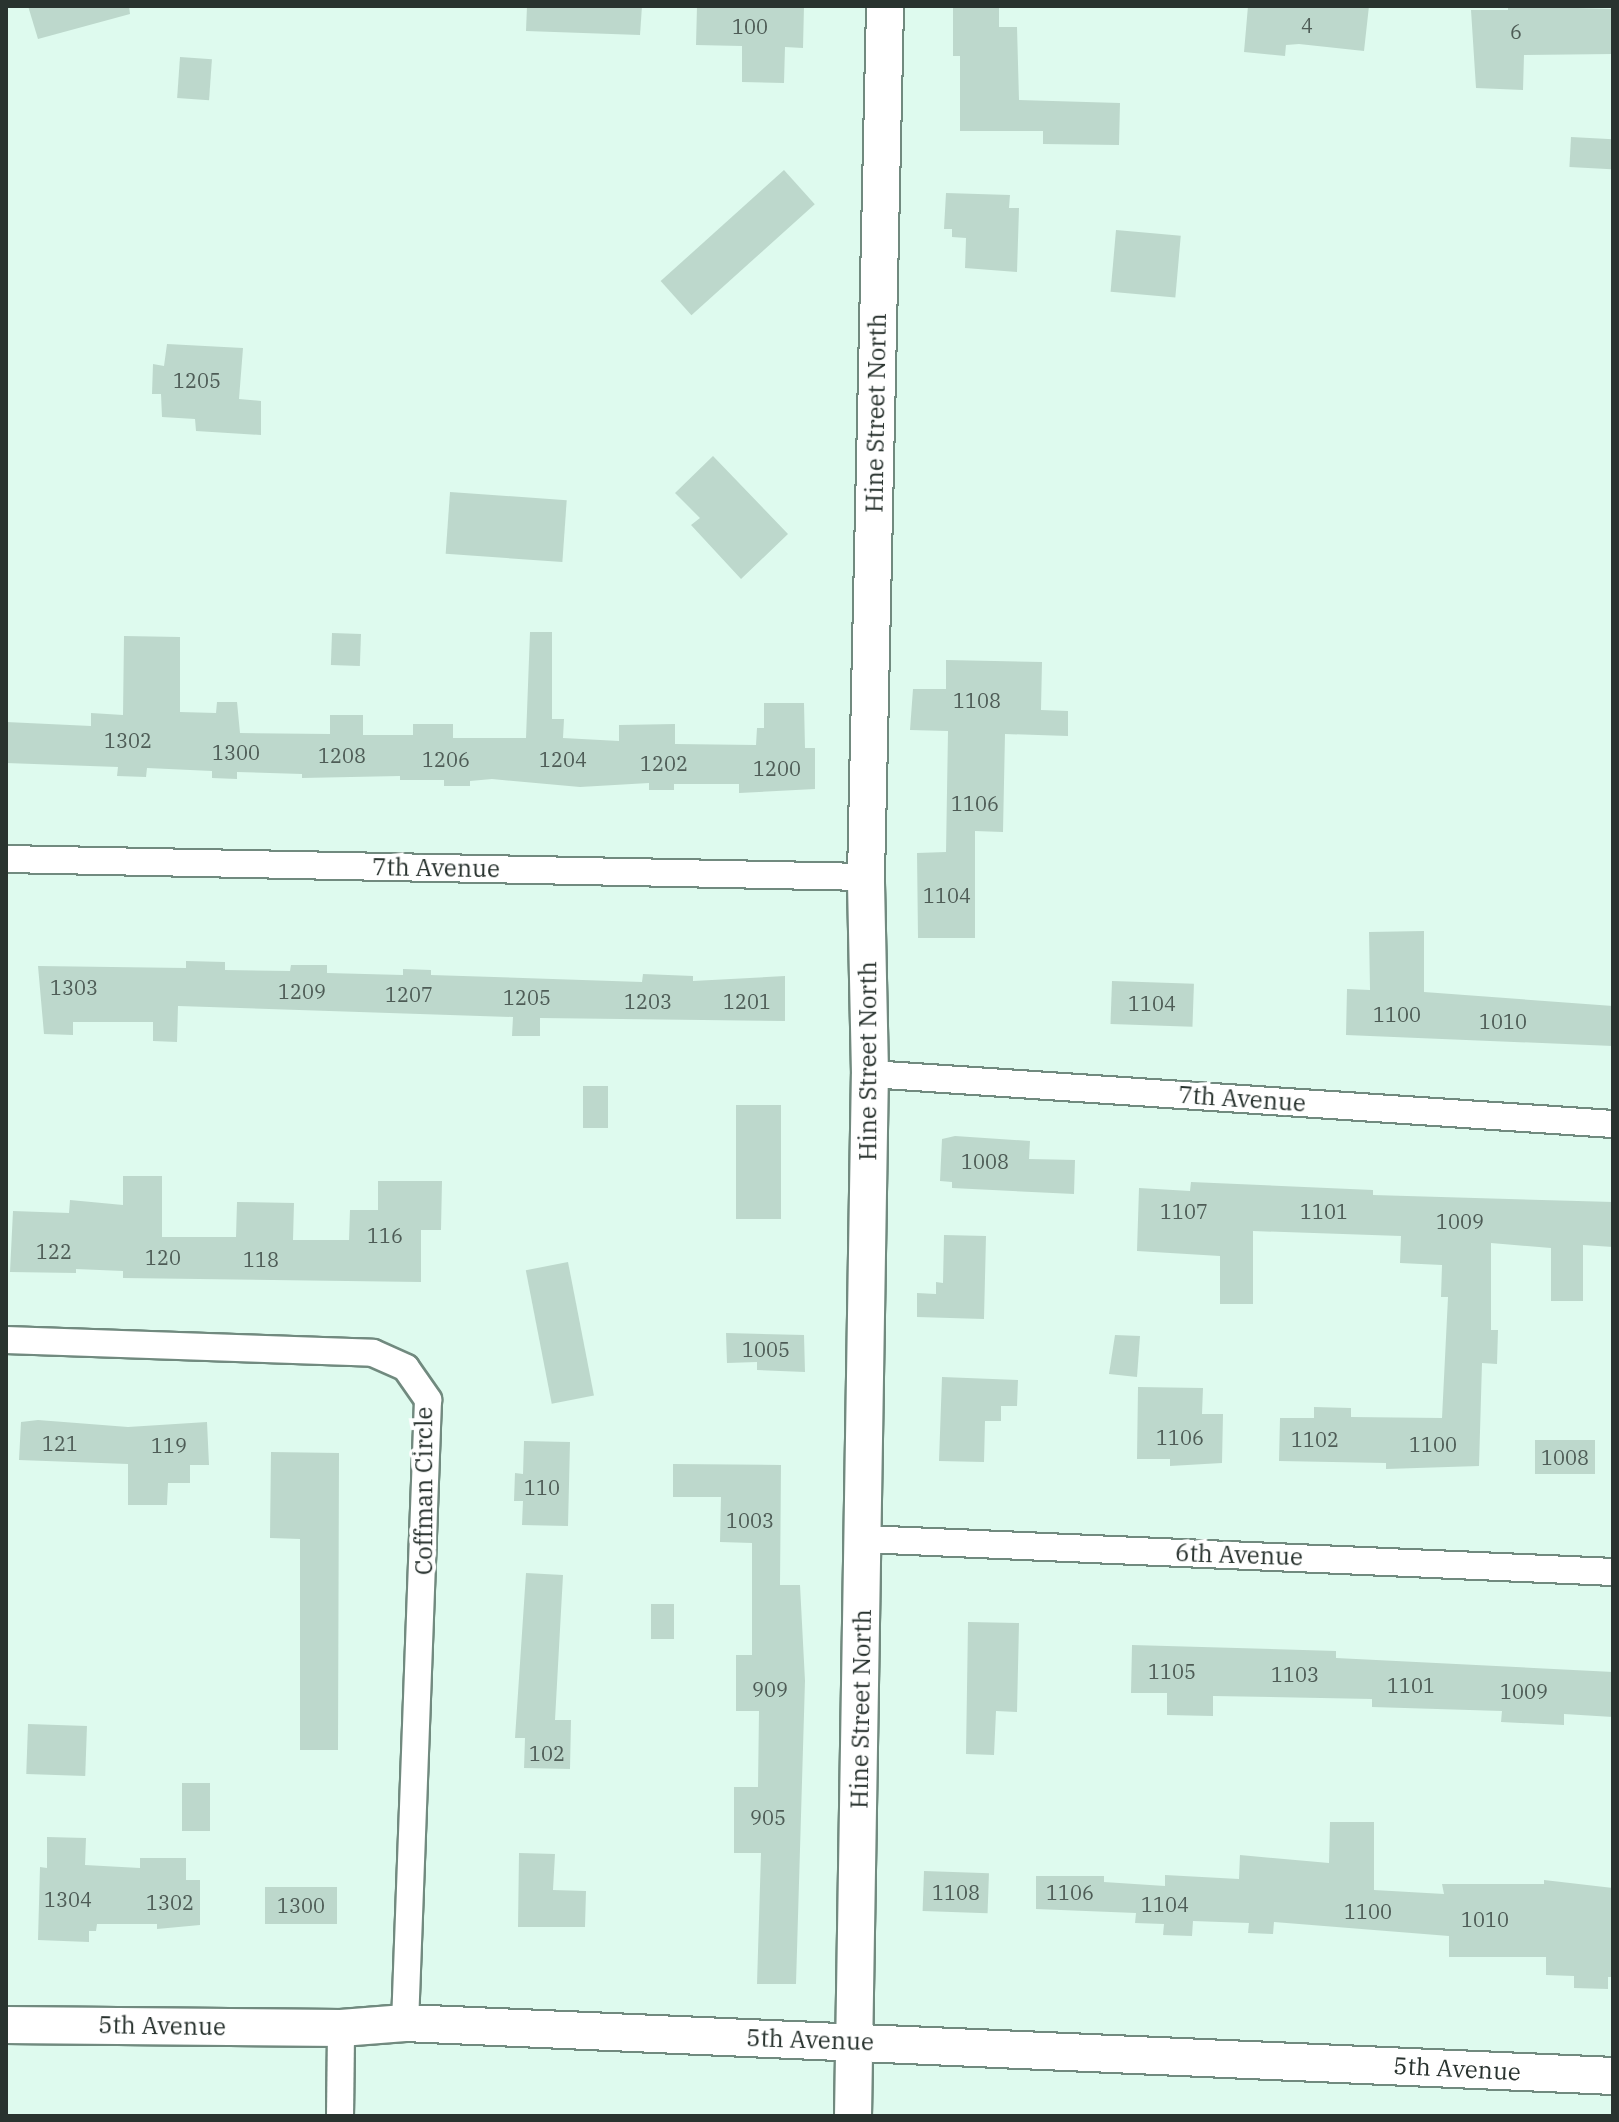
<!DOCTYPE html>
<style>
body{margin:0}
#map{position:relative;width:1619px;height:2122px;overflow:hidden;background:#defaee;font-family:"IBM Plex Serif",serif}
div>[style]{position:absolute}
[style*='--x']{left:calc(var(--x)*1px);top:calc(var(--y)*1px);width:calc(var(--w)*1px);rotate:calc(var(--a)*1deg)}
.building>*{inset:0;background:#bdd8cc;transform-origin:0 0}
.roads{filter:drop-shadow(2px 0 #718a7f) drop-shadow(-2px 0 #718a7f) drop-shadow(0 2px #718a7f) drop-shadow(0 -2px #718a7f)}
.street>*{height:26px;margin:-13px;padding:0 13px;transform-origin:13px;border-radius:13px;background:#fff}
.secondary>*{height:36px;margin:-18px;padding:0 18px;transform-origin:18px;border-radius:18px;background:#fff}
span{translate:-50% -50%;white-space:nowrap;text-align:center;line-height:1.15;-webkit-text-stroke:8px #fff;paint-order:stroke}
.number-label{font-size:20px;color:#4e5c56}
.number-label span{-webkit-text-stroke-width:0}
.street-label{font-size:24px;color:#29332f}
.frame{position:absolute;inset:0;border:8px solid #29332f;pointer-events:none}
</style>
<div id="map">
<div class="building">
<i style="clip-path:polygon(28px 6px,129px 6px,130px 14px,38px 39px)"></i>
<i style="clip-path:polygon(527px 6px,642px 6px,640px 35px,526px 31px)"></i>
<i style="clip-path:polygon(697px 6px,804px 6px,803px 48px,785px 47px,784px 83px,742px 82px,742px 46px,696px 45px)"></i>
<i style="clip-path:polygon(953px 6px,999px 6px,999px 27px,1017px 27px,1019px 100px,1120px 103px,1119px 145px,1043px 144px,1043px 131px,960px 131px,960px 56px,953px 56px)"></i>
<i style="clip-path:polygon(1248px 6px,1369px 6px,1364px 51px,1299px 44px,1286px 45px,1285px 56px,1244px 52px)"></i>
<i style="clip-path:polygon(1508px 6px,1613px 9px,1613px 54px,1524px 55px,1523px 90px,1476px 88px,1471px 10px,1508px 10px)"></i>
<i style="left:180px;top:57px;width:32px;height:41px;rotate:4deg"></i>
<i style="left:1571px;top:137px;width:42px;height:30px;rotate:3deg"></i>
<i style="left:784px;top:170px;width:46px;height:166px;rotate:48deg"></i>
<i style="clip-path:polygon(946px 193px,1010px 195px,1009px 208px,1019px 208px,1017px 272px,965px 268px,966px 238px,952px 237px,952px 229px,944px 229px)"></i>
<i style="left:1116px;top:230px;width:65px;height:62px;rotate:5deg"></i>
<i style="clip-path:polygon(167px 344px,243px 348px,239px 399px,261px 401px,261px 435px,196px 431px,195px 419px,162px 417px,161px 394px,152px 394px,153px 364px,164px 366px)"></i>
<i style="clip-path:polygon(713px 456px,788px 534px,741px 579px,691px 525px,700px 518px,675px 493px)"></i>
<i style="left:450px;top:492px;width:117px;height:62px;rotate:4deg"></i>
<i style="clip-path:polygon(530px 632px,552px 632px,552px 719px,564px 719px,563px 738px,619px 741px,619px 725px,675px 724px,675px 744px,756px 745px,757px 728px,764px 728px,764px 703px,804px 703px,805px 748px,815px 748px,815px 789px,739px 793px,739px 784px,674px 784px,674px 790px,649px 790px,649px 783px,580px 787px,492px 779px,470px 781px,470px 786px,444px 786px,444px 780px,400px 780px,400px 776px,302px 778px,302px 774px,237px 772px,237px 779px,212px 778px,212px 771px,147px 768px,146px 777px,117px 776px,118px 767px,6px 763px,6px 722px,91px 726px,91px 713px,123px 715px,124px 636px,180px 637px,180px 712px,216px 713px,217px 702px,237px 702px,240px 733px,330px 734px,330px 715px,363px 715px,363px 735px,413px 735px,413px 724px,453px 724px,453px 738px,526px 738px)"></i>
<i style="left:332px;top:633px;width:29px;height:32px;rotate:2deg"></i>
<i style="clip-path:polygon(946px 660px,1042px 662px,1041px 710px,1068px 711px,1068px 736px,1005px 734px,1003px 832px,975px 831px,975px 938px,918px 938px,917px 853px,946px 852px,948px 731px,910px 730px,913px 689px,946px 689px)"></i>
<i style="clip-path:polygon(1424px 931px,1424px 992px,1613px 1006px,1613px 1046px,1346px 1035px,1347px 989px,1370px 990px,1369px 932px)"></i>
<i style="clip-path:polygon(186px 961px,225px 962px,225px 970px,290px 971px,291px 965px,327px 965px,327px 973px,403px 975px,403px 969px,431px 970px,431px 975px,642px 982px,643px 974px,693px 976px,693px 981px,785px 976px,785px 1021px,540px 1018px,540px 1036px,512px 1036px,513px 1017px,178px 1006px,177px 1042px,153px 1041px,153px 1022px,73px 1022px,73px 1035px,44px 1034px,38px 966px,186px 968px)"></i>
<i style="left:1112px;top:981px;width:82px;height:43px;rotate:2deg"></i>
<i style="left:583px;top:1086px;width:25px;height:42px"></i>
<i style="left:736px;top:1105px;width:45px;height:114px"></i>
<i style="clip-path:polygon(955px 1136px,1030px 1141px,1029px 1159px,1075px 1160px,1074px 1194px,952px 1188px,952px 1182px,940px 1181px,942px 1139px)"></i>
<i style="clip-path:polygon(123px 1176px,162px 1176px,162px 1237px,236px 1237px,237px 1202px,294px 1203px,293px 1240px,349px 1240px,350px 1210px,378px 1210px,378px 1181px,442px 1181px,441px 1230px,421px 1230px,421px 1282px,123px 1278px,123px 1271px,76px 1269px,76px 1273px,10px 1272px,13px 1211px,69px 1213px,70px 1200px,123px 1205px)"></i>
<i style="clip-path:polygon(1191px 1182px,1373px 1190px,1373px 1195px,1613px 1202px,1613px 1247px,1583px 1245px,1583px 1301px,1551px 1301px,1551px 1248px,1491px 1243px,1491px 1330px,1498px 1330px,1497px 1364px,1482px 1363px,1479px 1466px,1386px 1469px,1386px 1463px,1279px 1461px,1280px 1418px,1314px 1418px,1314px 1407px,1351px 1408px,1351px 1417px,1442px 1418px,1448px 1297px,1441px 1297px,1442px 1265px,1400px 1263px,1401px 1236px,1253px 1231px,1253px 1304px,1220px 1304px,1220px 1256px,1137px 1251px,1139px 1188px,1190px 1191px)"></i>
<i style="clip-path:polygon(944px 1235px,986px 1236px,984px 1319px,917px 1317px,917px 1293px,936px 1294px,936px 1282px,943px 1283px)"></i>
<i style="left:568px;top:1262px;width:136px;height:43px;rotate:79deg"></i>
<i style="clip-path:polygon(726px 1333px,804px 1335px,805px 1372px,757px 1370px,757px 1362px,727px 1363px)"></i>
<i style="clip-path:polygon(1115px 1335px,1140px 1336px,1137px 1377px,1109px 1374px)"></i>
<i style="clip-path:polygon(942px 1377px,1018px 1380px,1017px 1406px,1001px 1406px,1001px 1421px,985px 1421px,984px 1462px,939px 1461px)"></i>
<i style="clip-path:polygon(1138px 1387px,1203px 1388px,1202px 1414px,1223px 1414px,1222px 1463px,1170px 1466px,1170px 1459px,1137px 1459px)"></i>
<i style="clip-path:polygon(38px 1420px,128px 1427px,207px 1422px,209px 1465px,190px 1465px,190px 1483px,168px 1483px,167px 1505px,128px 1505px,128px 1464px,19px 1460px,21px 1422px)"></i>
<i style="left:1535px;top:1440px;width:60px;height:34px"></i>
<i style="clip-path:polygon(524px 1441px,570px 1442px,568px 1526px,522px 1525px,523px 1501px,514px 1501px,515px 1473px,523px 1474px)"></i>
<i style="clip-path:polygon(271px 1452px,339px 1453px,338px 1750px,300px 1750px,300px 1539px,270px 1538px)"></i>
<i style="clip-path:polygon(673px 1464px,781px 1465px,780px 1585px,800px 1585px,805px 1681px,796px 1984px,757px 1984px,761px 1853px,734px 1853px,734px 1787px,758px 1787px,759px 1711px,736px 1711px,736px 1655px,752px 1655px,752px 1543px,720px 1542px,721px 1497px,673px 1497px)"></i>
<i style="clip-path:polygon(526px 1573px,563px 1575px,555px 1720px,571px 1720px,570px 1769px,524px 1768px,525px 1738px,515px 1738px)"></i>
<i style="left:674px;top:1604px;width:35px;height:23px;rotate:90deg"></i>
<i style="clip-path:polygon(968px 1622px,1019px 1623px,1017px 1712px,996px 1711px,994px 1755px,966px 1754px)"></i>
<i style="clip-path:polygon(1132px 1645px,1336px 1651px,1336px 1658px,1613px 1672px,1613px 1717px,1564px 1714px,1564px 1725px,1501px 1722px,1502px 1711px,1372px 1707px,1372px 1699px,1213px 1696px,1213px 1716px,1167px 1715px,1167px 1693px,1131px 1693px)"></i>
<i style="left:28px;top:1724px;width:59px;height:50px;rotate:2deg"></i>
<i style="left:182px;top:1783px;width:28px;height:48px"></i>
<i style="clip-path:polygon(1330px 1822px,1374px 1822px,1374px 1890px,1444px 1894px,1442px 1884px,1544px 1884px,1544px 1880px,1613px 1888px,1613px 1977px,1608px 1977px,1608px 1989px,1574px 1988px,1574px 1976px,1546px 1975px,1546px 1957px,1449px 1957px,1449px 1936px,1274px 1922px,1273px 1934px,1248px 1933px,1249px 1923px,1193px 1921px,1192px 1936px,1163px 1935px,1164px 1924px,1135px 1923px,1136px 1913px,1036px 1909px,1036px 1876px,1104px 1876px,1104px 1882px,1165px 1886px,1165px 1875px,1239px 1879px,1240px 1855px,1329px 1863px)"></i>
<i style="clip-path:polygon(47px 1837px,86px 1838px,85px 1865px,140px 1868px,140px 1858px,186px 1858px,186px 1880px,200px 1880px,200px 1925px,157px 1929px,157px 1924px,97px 1924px,96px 1931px,89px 1931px,89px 1942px,38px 1940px,40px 1867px,47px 1868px)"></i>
<i style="clip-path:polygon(519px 1853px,555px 1854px,553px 1890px,586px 1891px,585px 1927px,518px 1927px)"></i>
<i style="left:924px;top:1871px;width:65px;height:40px;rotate:2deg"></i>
<i style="left:265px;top:1887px;width:72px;height:37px"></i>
</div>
<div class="roads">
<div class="street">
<i style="--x:6;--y:859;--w:860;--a:1.2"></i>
<i style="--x:870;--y:1074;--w:745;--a:3.85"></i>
<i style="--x:6;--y:1340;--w:367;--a:2"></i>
<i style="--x:373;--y:1353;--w:36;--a:24"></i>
<i style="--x:406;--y:1368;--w:39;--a:55"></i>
<i style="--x:428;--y:1400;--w:623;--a:92.11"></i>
<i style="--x:864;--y:1539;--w:750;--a:2.52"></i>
<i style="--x:340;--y:2116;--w:88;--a:-89.3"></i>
</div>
<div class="secondary">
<i style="--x:6;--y:2025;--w:335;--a:0.5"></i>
<i style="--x:341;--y:2028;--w:64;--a:-4.5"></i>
<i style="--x:405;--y:2023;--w:1209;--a:2.51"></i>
<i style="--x:853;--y:2116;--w:1042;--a:-89.07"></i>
<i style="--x:870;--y:1074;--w:197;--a:-91.2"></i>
<i style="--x:866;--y:877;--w:871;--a:-88.75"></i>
</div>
</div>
<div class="number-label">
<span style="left:1307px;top:25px">4</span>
<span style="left:750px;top:26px">100</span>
<span style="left:1516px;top:31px">6</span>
<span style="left:197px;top:380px">1205</span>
<span style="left:977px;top:700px">1108</span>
<span style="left:128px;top:740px">1302</span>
<span style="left:236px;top:752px">1300</span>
<span style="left:342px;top:755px">1208</span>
<span style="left:446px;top:759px">1206</span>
<span style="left:563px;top:759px">1204</span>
<span style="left:664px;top:763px">1202</span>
<span style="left:777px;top:768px">1200</span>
<span style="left:975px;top:803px">1106</span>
<span style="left:947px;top:895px">1104</span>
<span style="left:74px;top:987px">1303</span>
<span style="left:302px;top:991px">1209</span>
<span style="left:409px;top:994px">1207</span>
<span style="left:527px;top:997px">1205</span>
<span style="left:648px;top:1001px">1203</span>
<span style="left:747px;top:1001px">1201</span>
<span style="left:1152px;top:1003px">1104</span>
<span style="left:1397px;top:1014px">1100</span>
<span style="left:1503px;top:1021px">1010</span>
<span style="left:985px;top:1161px">1008</span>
<span style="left:1184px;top:1211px">1107</span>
<span style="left:1324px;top:1211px">1101</span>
<span style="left:1460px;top:1221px">1009</span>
<span style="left:385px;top:1235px">116</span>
<span style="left:54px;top:1251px">122</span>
<span style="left:163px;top:1257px">120</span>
<span style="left:261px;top:1259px">118</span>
<span style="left:766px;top:1349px">1005</span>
<span style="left:1180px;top:1437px">1106</span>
<span style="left:1315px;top:1439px">1102</span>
<span style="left:60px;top:1443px">121</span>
<span style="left:1433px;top:1444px">1100</span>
<span style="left:169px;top:1445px">119</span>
<span style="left:1565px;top:1457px">1008</span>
<span style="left:542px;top:1487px">110</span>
<span style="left:750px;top:1520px">1003</span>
<span style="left:1172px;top:1671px">1105</span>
<span style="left:1295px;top:1674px">1103</span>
<span style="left:1411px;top:1685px">1101</span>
<span style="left:770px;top:1689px">909</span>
<span style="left:1524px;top:1691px">1009</span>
<span style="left:547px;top:1753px">102</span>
<span style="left:768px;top:1817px">905</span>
<span style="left:956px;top:1892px">1108</span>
<span style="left:1070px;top:1892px">1106</span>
<span style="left:68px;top:1899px">1304</span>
<span style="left:170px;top:1902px">1302</span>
<span style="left:1165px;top:1904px">1104</span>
<span style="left:301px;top:1905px">1300</span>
<span style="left:1368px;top:1911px">1100</span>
<span style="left:1485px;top:1919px">1010</span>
</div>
<div class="street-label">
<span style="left:876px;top:413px;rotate:-89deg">Hine Street North</span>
<span style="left:436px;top:868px;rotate:1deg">7th Avenue</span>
<span style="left:868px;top:1061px;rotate:-90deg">Hine Street North</span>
<span style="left:1242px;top:1099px;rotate:4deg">7th Avenue</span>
<span style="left:424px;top:1491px;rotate:-90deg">Coffman Circle</span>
<span style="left:1239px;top:1555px;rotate:2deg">6th Avenue</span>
<span style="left:861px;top:1709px;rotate:-89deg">Hine Street North</span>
<span style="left:162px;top:2026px;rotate:1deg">5th Avenue</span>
<span style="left:810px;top:2040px;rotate:2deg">5th Avenue</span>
<span style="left:1457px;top:2069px;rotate:3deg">5th Avenue</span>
</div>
<div class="frame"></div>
</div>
